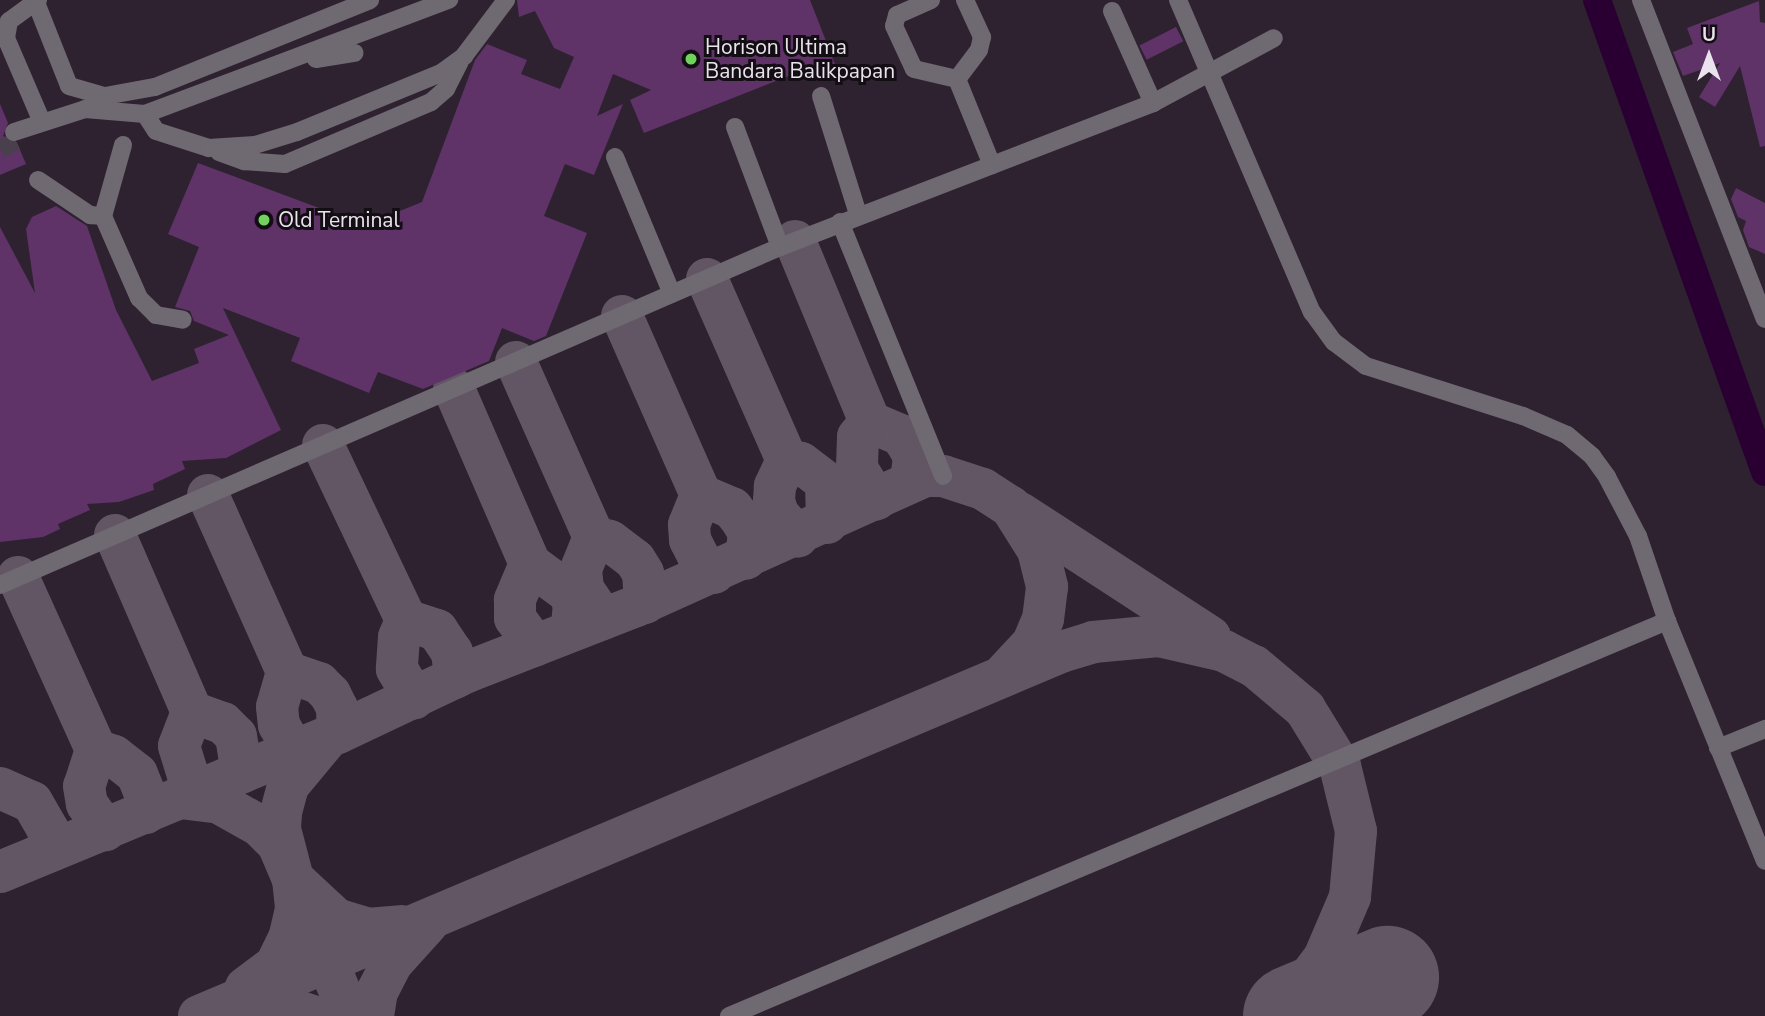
<!DOCTYPE html>
<style>
body{margin:0}
#map{position:relative;width:1765px;height:1016px;overflow:hidden;background:#2e2231;font-family:"Nunito Sans",sans-serif}
div>[style]{position:absolute}
[style*='--x']{left:calc(var(--x)*1px);top:calc(var(--y)*1px);width:calc(var(--w)*1px);rotate:calc(var(--a)*1deg)}
.river>*{height:28px;margin:-14px;padding:0 14px;transform-origin:14px;border-radius:14px;background:#2a0033}
.taxiway>*{height:42px;margin:-21px;padding:0 21px;transform-origin:21px;border-radius:21px;background:#625664}
.runway>*{height:103px;margin:-51.5px;padding:0 51.5px;transform-origin:51.5px;border-radius:51.5px;background:#625664}
.building>*{inset:0;background:#5f3268;transform-origin:0 0}
.minor-tunnel>*{height:18px;margin-top:-9px;transform-origin:0;background:repeating-linear-gradient(90deg,#4a3f4d 0 18px,transparent 0 27px)}
.minor>*{height:18px;margin:-9px;padding:0 9px;transform-origin:9px;border-radius:9px;background:#6f6971}
.dots>*{width:19px;height:19px;translate:-50% -50%;box-sizing:border-box;border:4px solid #130e14;border-radius:50%}
span{translate:-50% -50%;white-space:nowrap;text-align:center;line-height:1.15;-webkit-text-stroke:6px #130e14;paint-order:stroke}
.poi-label{font-size:21px;color:#eae2ec}
.left{translate:0 -50%;text-align:left}
.north{position:absolute;left:1674px;top:21px;width:70px;height:70px;-webkit-text-stroke:5px #130e14;paint-order:stroke;rotate:0deg;font-size:19px;font-weight:700;line-height:28px;text-align:center;color:#eae2ec}
.north::after{content:'';display:block;margin:auto;width:24px;height:32px;background:#eae2ec;clip-path:polygon(50% 0,100% 100%,50% 72%,0 100%)}
</style>
<div id="map">
<div class="river">
<i style="--x:1597;--y:0;--w:501;--a:70.41"></i>
</div>
<div class="taxiway">
<i style="--x:795;--y:241;--w:196;--a:67.5"></i>
<i style="--x:707;--y:279;--w:198;--a:66.2"></i>
<i style="--x:787;--y:460;--w:29;--a:115"></i>
<i style="--x:775;--y:486;--w:15;--a:94"></i>
<i style="--x:774;--y:501;--w:14;--a:73"></i>
<i style="--x:778;--y:514;--w:30;--a:49"></i>
<i style="--x:622;--y:316;--w:196;--a:66.2"></i>
<i style="--x:516;--y:362;--w:192;--a:66"></i>
<i style="--x:594;--y:537;--w:35;--a:112"></i>
<i style="--x:581;--y:570;--w:19;--a:84"></i>
<i style="--x:583;--y:589;--w:36;--a:56"></i>
<i style="--x:454;--y:389;--w:191;--a:66.5"></i>
<i style="--x:530;--y:564;--w:47;--a:36.4"></i>
<i style="--x:568;--y:592;--w:13;--a:61"></i>
<i style="--x:574;--y:603;--w:21;--a:95"></i>
<i style="--x:870;--y:422;--w:19;--a:129"></i>
<i style="--x:858;--y:437;--w:32;--a:92"></i>
<i style="--x:857;--y:469;--w:36;--a:58"></i>
<i style="--x:870;--y:422;--w:34;--a:23"></i>
<i style="--x:901;--y:435;--w:14;--a:56"></i>
<i style="--x:909;--y:447;--w:11;--a:63"></i>
<i style="--x:914;--y:457;--w:24;--a:97"></i>
<i style="--x:323;--y:445;--w:194;--a:64.6"></i>
<i style="--x:406;--y:620;--w:18;--a:112"></i>
<i style="--x:399;--y:637;--w:32;--a:94"></i>
<i style="--x:397;--y:669;--w:34;--a:60"></i>
<i style="--x:787;--y:460;--w:14;--a:12"></i>
<i style="--x:801;--y:463;--w:31;--a:37"></i>
<i style="--x:826;--y:482;--w:41;--a:88.6"></i>
<i style="--x:208;--y:495;--w:194;--a:65.9"></i>
<i style="--x:287;--y:672;--w:36;--a:106"></i>
<i style="--x:277;--y:707;--w:18;--a:84"></i>
<i style="--x:279;--y:725;--w:30;--a:60"></i>
<i style="--x:701;--y:495;--w:34;--a:23"></i>
<i style="--x:732;--y:508;--w:16;--a:52"></i>
<i style="--x:742;--y:521;--w:14;--a:60"></i>
<i style="--x:749;--y:533;--w:26;--a:97"></i>
<i style="--x:701;--y:495;--w:32;--a:112"></i>
<i style="--x:689;--y:525;--w:15;--a:86"></i>
<i style="--x:690;--y:540;--w:27;--a:63"></i>
<i style="--x:702;--y:564;--w:15;--a:37"></i>
<i style="--x:1020;--y:513;--w:227;--a:33.1"></i>
<i style="--x:115;--y:535;--w:193;--a:66.5"></i>
<i style="--x:594;--y:537;--w:16;--a:14"></i>
<i style="--x:610;--y:541;--w:31;--a:37"></i>
<i style="--x:635;--y:560;--w:15;--a:58"></i>
<i style="--x:643;--y:573;--w:30;--a:86"></i>
<i style="--x:530;--y:564;--w:39;--a:113"></i>
<i style="--x:515;--y:600;--w:18;--a:90"></i>
<i style="--x:515;--y:618;--w:34;--a:54"></i>
<i style="--x:18;--y:577;--w:190;--a:65.7"></i>
<i style="--x:96;--y:750;--w:38;--a:108"></i>
<i style="--x:84;--y:786;--w:18;--a:81"></i>
<i style="--x:87;--y:804;--w:32;--a:55"></i>
<i style="--x:406;--y:620;--w:33;--a:18"></i>
<i style="--x:437;--y:630;--w:27;--a:56"></i>
<i style="--x:452;--y:652;--w:26;--a:83"></i>
<i style="--x:287;--y:672;--w:34;--a:19"></i>
<i style="--x:319;--y:683;--w:16;--a:45"></i>
<i style="--x:330;--y:694;--w:16;--a:63"></i>
<i style="--x:337;--y:708;--w:25;--a:88"></i>
<i style="--x:192;--y:712;--w:33;--a:20"></i>
<i style="--x:223;--y:723;--w:18;--a:45"></i>
<i style="--x:236;--y:736;--w:37;--a:81"></i>
<i style="--x:192;--y:712;--w:36;--a:111"></i>
<i style="--x:179;--y:746;--w:30;--a:73"></i>
<i style="--x:188;--y:775;--w:20;--a:49"></i>
<i style="--x:326;--y:740;--w:60;--a:129.6"></i>
<i style="--x:288;--y:786;--w:28;--a:105"></i>
<i style="--x:281;--y:813;--w:16;--a:94"></i>
<i style="--x:280;--y:829;--w:52;--a:75.4"></i>
<i style="--x:293;--y:879;--w:59;--a:42.9"></i>
<i style="--x:336;--y:919;--w:34;--a:17"></i>
<i style="--x:368;--y:929;--w:33;--a:-5"></i>
<i style="--x:96;--y:750;--w:19;--a:18"></i>
<i style="--x:114;--y:756;--w:29;--a:38"></i>
<i style="--x:137;--y:774;--w:27;--a:68"></i>
<i style="--x:147;--y:799;--w:14;--a:94"></i>
<i style="--x:0;--y:788;--w:35;--a:24"></i>
<i style="--x:32;--y:802;--w:32;--a:60"></i>
<i style="--x:48;--y:830;--w:21;--a:82"></i>
<i style="--x:180;--y:798;--w:39;--a:7"></i>
<i style="--x:219;--y:803;--w:47;--a:29.3"></i>
<i style="--x:260;--y:826;--w:25;--a:45"></i>
<i style="--x:278;--y:844;--w:38;--a:67"></i>
<i style="--x:293;--y:879;--w:30;--a:84"></i>
<i style="--x:296;--y:909;--w:28;--a:103"></i>
<i style="--x:290;--y:936;--w:32;--a:116"></i>
<i style="--x:276;--y:965;--w:38;--a:143"></i>
<i style="--x:0;--y:872;--w:365;--a:-22.4"></i>
<i style="--x:338;--y:733;--w:143;--a:-25.3"></i>
<i style="--x:467;--y:672;--w:181;--a:-21.3"></i>
<i style="--x:636;--y:606;--w:317;--a:-24.2"></i>
<i style="--x:925;--y:476;--w:18;--a:0"></i>
<i style="--x:943;--y:476;--w:42;--a:18"></i>
<i style="--x:983;--y:489;--w:33;--a:33"></i>
<i style="--x:1011;--y:507;--w:51;--a:57.9"></i>
<i style="--x:1038;--y:550;--w:38;--a:76"></i>
<i style="--x:1047;--y:587;--w:32;--a:97"></i>
<i style="--x:1043;--y:619;--w:26;--a:113"></i>
<i style="--x:1033;--y:643;--w:41;--a:133"></i>
<i style="--x:317;--y:936;--w:87;--a:67.6"></i>
<i style="--x:238;--y:1003;--w:41;--a:2.8"></i>
<i style="--x:279;--y:1005;--w:36;--a:18"></i>
<i style="--x:199;--y:1016;--w:936;--a:-22.89"></i>
<i style="--x:1061;--y:652;--w:34;--a:-17"></i>
<i style="--x:1093;--y:642;--w:66;--a:-5.2"></i>
<i style="--x:1159;--y:636;--w:67;--a:13"></i>
<i style="--x:1224;--y:651;--w:34;--a:27"></i>
<i style="--x:1254;--y:666;--w:67;--a:40.1"></i>
<i style="--x:1305;--y:709;--w:67;--a:58.4"></i>
<i style="--x:1340;--y:766;--w:67;--a:76.2"></i>
<i style="--x:1356;--y:831;--w:66;--a:95.2"></i>
<i style="--x:1350;--y:897;--w:66;--a:113.1"></i>
<i style="--x:1324;--y:958;--w:34;--a:127"></i>
<i style="--x:1304;--y:985;--w:48;--a:139.3"></i>
<i style="--x:373;--y:1016;--w:24;--a:-81"></i>
<i style="--x:377;--y:992;--w:31;--a:-63"></i>
<i style="--x:391;--y:964;--w:54;--a:-48"></i>
</div>
<div class="runway">
<i style="--x:1294;--y:1016;--w:101;--a:-22.8"></i>
</div>
<div class="building">
<i style="clip-path:polygon(517px 0,810px 0,835px 64px,812px 74px,809px 68px,644px 133px,630px 100px,651px 90px,613px 74px,597px 116px,623px 104px,594px 175px,565px 164px,544px 216px,587px 233px,546px 336px,534px 341px,502px 328px,489px 361px,423px 389px,378px 372px,369px 393px,291px 361px,300px 338px,223px 308px,281px 430px,226px 458px,182px 461px,185px 469px,153px 484px,154px 490px,119px 502px,87px 504px,90px 510px,58px 524px,60px 529px,43px 537px,0 542px,0 227px,35px 293px,26px 229px,32px 217px,56px 206px,87px 226px,116px 310px,152px 381px,199px 363px,194px 349px,229px 335px,194px 321px,190px 311px,175px 307px,199px 247px,168px 234px,198px 163px,365px 225px,422px 202px,475px 60px,487px 44px,527px 60px,521px 74px,560px 89px,574px 57px,554px 48px,535px 11px,519px 17px)"></i>
<i style="clip-path:polygon(1759px 1px,1760px 22px,1765px 23px,1765px 146px,1760px 147px,1740px 66px,1715px 107px,1699px 97px,1720px 63px,1683px 76px,1673px 52px,1693px 44px,1687px 28px)"></i>
<i style="left:1176px;top:27px;width:16px;height:41px;rotate:63deg"></i>
<i style="clip-path:polygon(0 104px,8px 123px,3px 136px,17px 143px,26px 164px,0 175px)"></i>
<i style="clip-path:polygon(1736px 188px,1765px 203px,1765px 254px,1749px 247px,1743px 230px,1746px 221px,1738px 217px,1731px 199px)"></i>
</div>
<div class="minor-tunnel">
<i style="--x:0;--y:149;--w:19;--a:-25"></i>
</div>
<div class="minor">
<i style="--x:35;--y:0;--w:92;--a:68.4"></i>
<i style="--x:69;--y:86;--w:37;--a:16"></i>
<i style="--x:105;--y:96;--w:51;--a:-10.2"></i>
<i style="--x:155;--y:87;--w:232;--a:-22"></i>
<i style="--x:38;--y:0;--w:36;--a:144"></i>
<i style="--x:9;--y:21;--w:17;--a:100"></i>
<i style="--x:6;--y:38;--w:91;--a:66.8"></i>
<i style="--x:931;--y:0;--w:37;--a:156"></i>
<i style="--x:897;--y:15;--w:11;--a:105"></i>
<i style="--x:894;--y:26;--w:47;--a:65.1"></i>
<i style="--x:914;--y:69;--w:44;--a:13.1"></i>
<i style="--x:965;--y:0;--w:41;--a:65.3"></i>
<i style="--x:982;--y:37;--w:13;--a:103"></i>
<i style="--x:979;--y:50;--w:36;--a:127"></i>
<i style="--x:957;--y:79;--w:93;--a:67.9"></i>
<i style="--x:1178;--y:0;--w:340;--a:66.8"></i>
<i style="--x:1312;--y:312;--w:37;--a:54"></i>
<i style="--x:1334;--y:342;--w:40;--a:37"></i>
<i style="--x:1366;--y:366;--w:165;--a:17.7"></i>
<i style="--x:1523;--y:416;--w:48;--a:23.4"></i>
<i style="--x:1567;--y:435;--w:33;--a:40"></i>
<i style="--x:1592;--y:456;--w:26;--a:54"></i>
<i style="--x:1607;--y:477;--w:67;--a:62.3"></i>
<i style="--x:1638;--y:536;--w:90;--a:71.2"></i>
<i style="--x:1667;--y:621;--w:259;--a:67.8"></i>
<i style="--x:1641;--y:0;--w:342;--a:68.8"></i>
<i style="--x:1112;--y:11;--w:101;--a:66"></i>
<i style="--x:316;--y:59;--w:39;--a:-9"></i>
<i style="--x:821;--y:96;--w:124;--a:72.6"></i>
<i style="--x:145;--y:114;--w:20;--a:57"></i>
<i style="--x:156;--y:131;--w:56;--a:17.8"></i>
<i style="--x:209;--y:148;--w:46;--a:-3.7"></i>
<i style="--x:255;--y:145;--w:44;--a:-17.2"></i>
<i style="--x:297;--y:132;--w:156;--a:-22.3"></i>
<i style="--x:441;--y:73;--w:29;--a:-36"></i>
<i style="--x:464;--y:56;--w:70;--a:-53.1"></i>
<i style="--x:735;--y:127;--w:128;--a:69.4"></i>
<i style="--x:14;--y:132;--w:75;--a:-17.9"></i>
<i style="--x:85;--y:109;--w:60;--a:4.8"></i>
<i style="--x:145;--y:114;--w:325;--a:-20.6"></i>
<i style="--x:123;--y:145;--w:74;--a:105.7"></i>
<i style="--x:103;--y:216;--w:90;--a:66.3"></i>
<i style="--x:139;--y:298;--w:24;--a:45"></i>
<i style="--x:156;--y:315;--w:27;--a:10"></i>
<i style="--x:219;--y:152;--w:27;--a:20"></i>
<i style="--x:244;--y:161;--w:41;--a:4.2"></i>
<i style="--x:285;--y:164;--w:159;--a:-23"></i>
<i style="--x:431;--y:102;--w:20;--a:-41"></i>
<i style="--x:446;--y:89;--w:30;--a:-63"></i>
<i style="--x:615;--y:157;--w:148;--a:67.4"></i>
<i style="--x:38;--y:180;--w:63;--a:33.9"></i>
<i style="--x:90;--y:215;--w:13;--a:4"></i>
<i style="--x:840;--y:222;--w:274;--a:67.9"></i>
<i style="--x:0;--y:585;--w:850;--a:-23.43"></i>
<i style="--x:780;--y:247;--w:400;--a:-21.1"></i>
<i style="--x:1153;--y:103;--w:137;--a:-28.2"></i>
<i style="--x:1718;--y:748;--w:51;--a:-22"></i>
<i style="--x:729;--y:1016;--w:1018;--a:-22.84"></i>
</div>
<div class="dots">
<i style="left:691px;top:59px;background:#71d35e"></i>
<i style="left:264px;top:220px;background:#71d35e"></i>
</div>
<div class="poi-label">
<span class="left" style="left:705px;top:59px">Horison Ultima<br>Bandara Balikpapan</span>
<span class="left" style="left:278px;top:220px">Old Terminal</span>
</div>
<div class="north">U</div>
</div>
